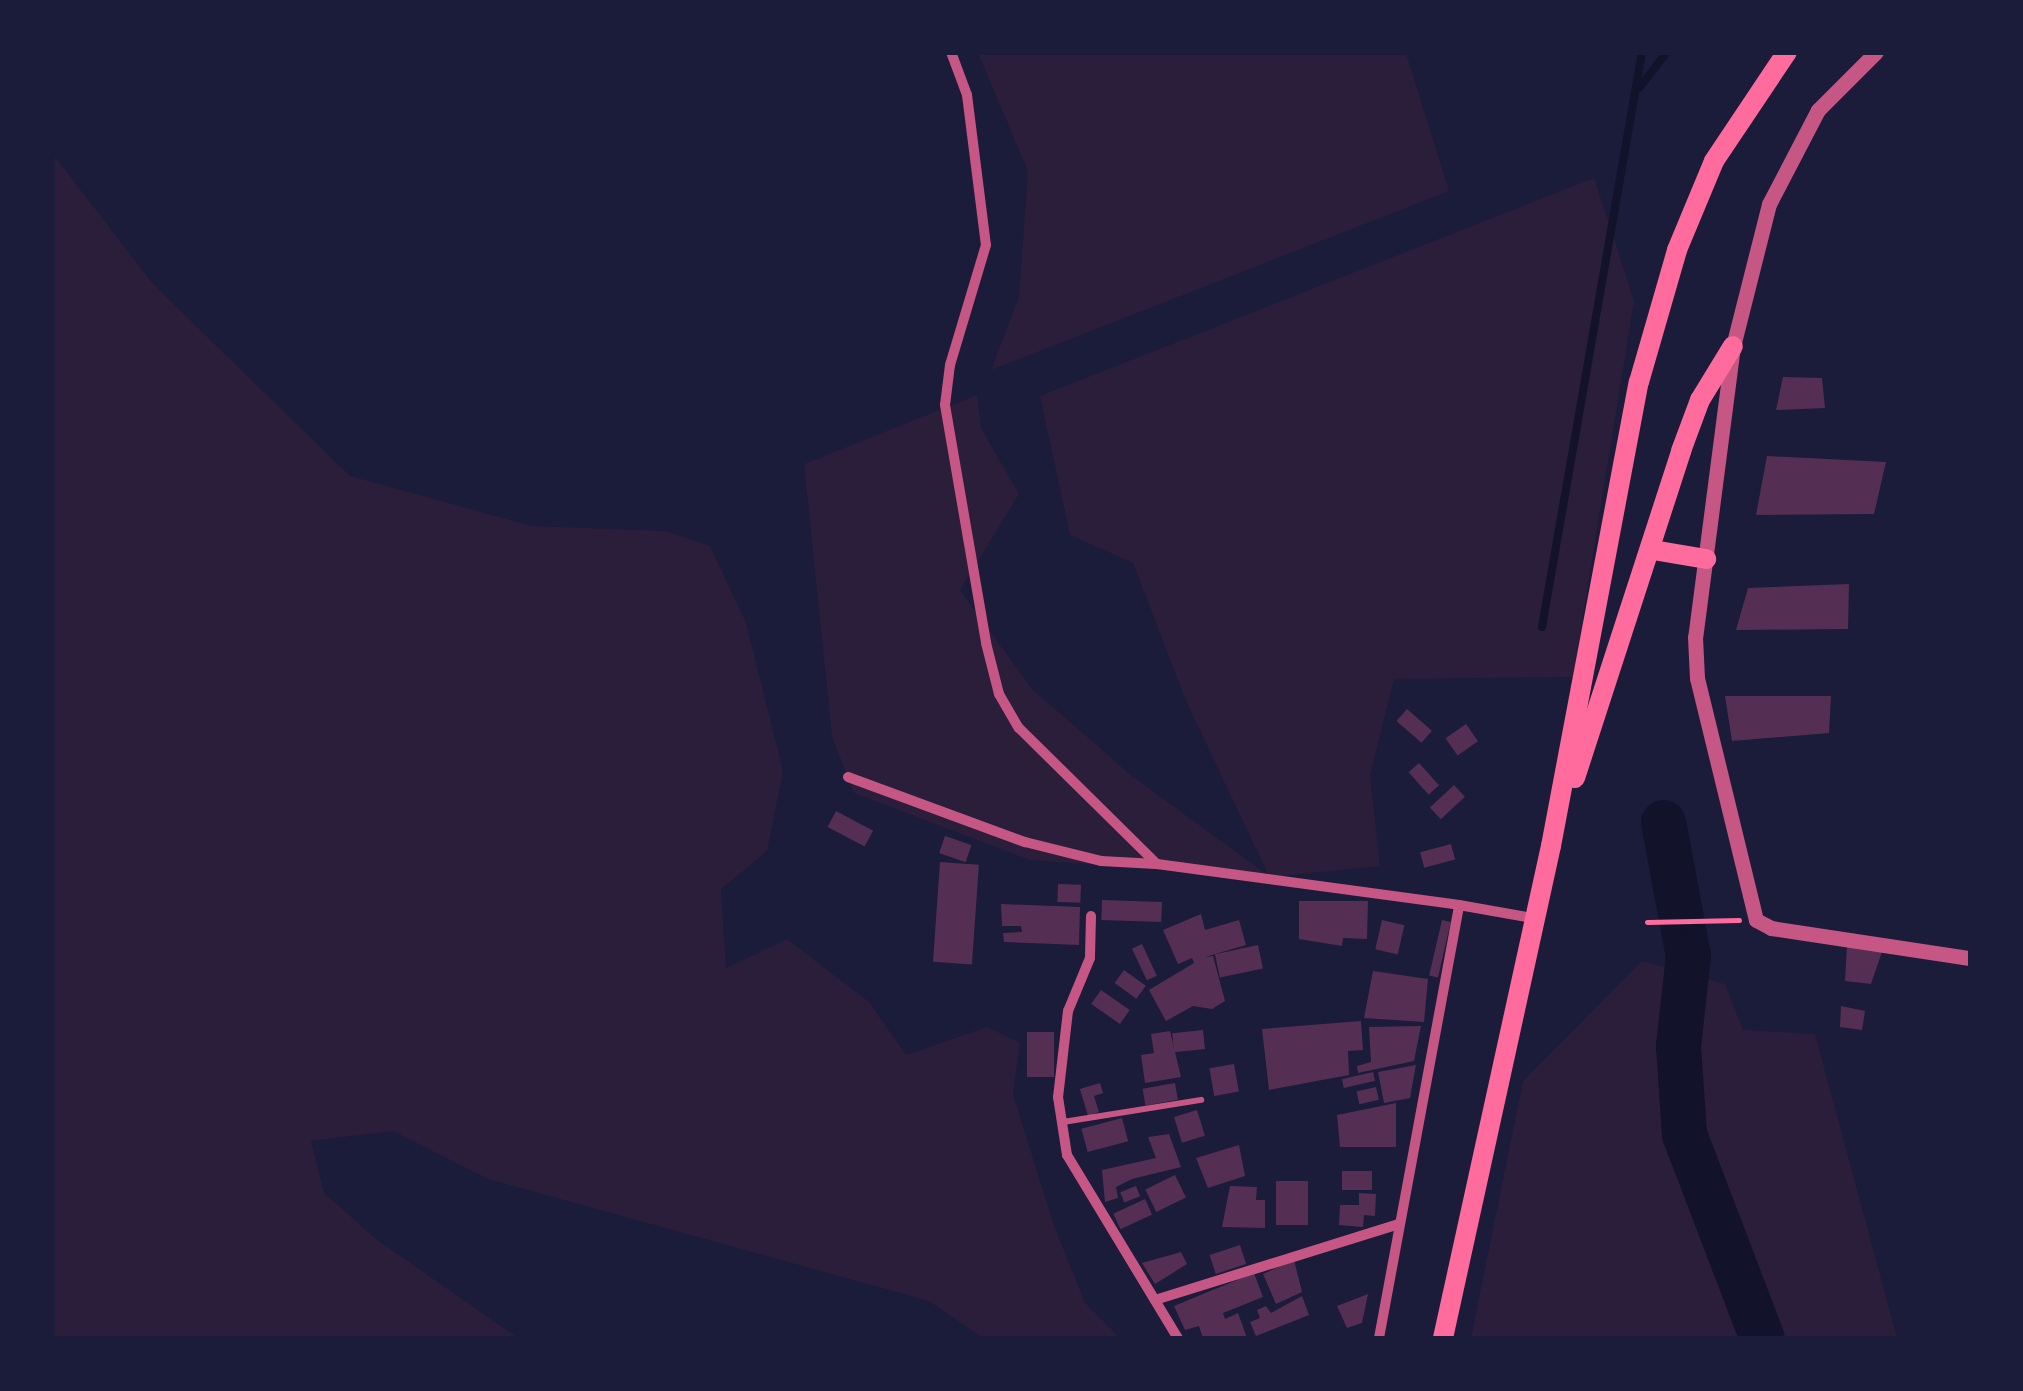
<!DOCTYPE html>
<style>
body{margin:0}
#map{position:relative;width:2023px;height:1391px;overflow:hidden;background:#1b1b3a;font-family:Figtree,sans-serif}
div>[style]{position:absolute}
[style*='--x']{left:calc(var(--x)*1px);top:calc(var(--y)*1px);width:calc(var(--w)*1px);rotate:calc(var(--a)*1deg)}
.green>*{inset:0;background:#2a1e3b}
.stream>*{height:8px;margin:-4px;padding:0 4px;transform-origin:4px;border-radius:4px;background:#12122b}
.river>*{height:45px;margin:-22.5px;padding:0 22.5px;transform-origin:22.5px;border-radius:22.5px;background:#12122b}
.building>*{inset:0;background:#542f53;transform-origin:0 0}
.path>*{height:5px;margin:-2.5px;padding:0 2.5px;transform-origin:2.5px;border-radius:2.5px;background:#ff6b9d}
.service>*{height:6px;margin:-3px;padding:0 3px;transform-origin:3px;border-radius:3px;background:#c65784}
.minor>*{height:10px;margin:-5px;padding:0 5px;transform-origin:5px;border-radius:5px;background:#c65784}
.tertiary>*{height:15px;margin:-7.5px;padding:0 7.5px;transform-origin:7.5px;border-radius:7.5px;background:#c65784}
.trunk>*{height:20px;margin:-10px;padding:0 10px;transform-origin:10px;border-radius:10px;background:#ff6b9d}
span{translate:-50% -50%;white-space:nowrap;text-align:center;line-height:1.15;-webkit-text-stroke:8px #1b1b3a;paint-order:stroke}
.frame{position:absolute;inset:0;border:55px solid #1b1b3a;pointer-events:none}
</style>
<div id="map">
<div class="green">
<i style="clip-path:polygon(978px 53px,1406px 53px,1449px 191px,991px 370px,1019px 297px,1028px 171px)"></i>
<i style="clip-path:polygon(53px 154px,153px 284px,350px 476px,532px 526px,665px 531px,710px 546px,746px 623px,783px 771px,767px 851px,721px 889px,726px 968px,787px 939px,869px 1002px,906px 1055px,987px 1027px,1020px 1043px,1013px 1094px,1054px 1226px,1085px 1303px,1120px 1338px,983px 1338px,929px 1301px,488px 1179px,393px 1131px,311px 1141px,324px 1193px,376px 1239px,518px 1338px,53px 1338px)"></i>
<i style="clip-path:polygon(1594px 178px,1634px 301px,1573px 677px,1394px 679px,1370px 775px,1380px 866px,1271px 877px,1030px 860px,854px 793px,832px 737px,804px 464px,977px 395px,981px 428px,1019px 494px,960px 590px,1032px 689px,1132px 776px,1269px 876px,1186px 701px,1133px 563px,1070px 535px,1040px 396px)"></i>
<i style="clip-path:polygon(1642px 961px,1725px 984px,1743px 1030px,1815px 1034px,1897px 1338px,1471px 1338px,1523px 1081px)"></i>
</div>
<div class="stream">
<i style="--x:1639;--y:88;--w:46;--a:-52.1"></i>
<i style="--x:1542;--y:627;--w:584;--a:-80.13"></i>
</div>
<div class="river">
<i style="--x:1663;--y:822;--w:135;--a:79.4"></i>
<i style="--x:1688;--y:955;--w:92;--a:96.3"></i>
<i style="--x:1678;--y:1046;--w:88;--a:86.1"></i>
<i style="--x:1684;--y:1134;--w:218;--a:69.1"></i>
</div>
<div class="building">
<i style="clip-path:polygon(1783px 377px,1822px 378px,1825px 408px,1776px 410px)"></i>
<i style="clip-path:polygon(1767px 456px,1886px 462px,1874px 514px,1756px 515px)"></i>
<i style="clip-path:polygon(1849px 584px,1848px 629px,1736px 630px,1748px 588px)"></i>
<i style="clip-path:polygon(1725px 696px,1831px 696px,1829px 733px,1732px 741px)"></i>
<i style="left:1407px;top:709px;width:33px;height:16px;rotate:41deg"></i>
<i style="left:1466px;top:724px;width:21px;height:25px;rotate:55deg"></i>
<i style="left:1419px;top:763px;width:30px;height:14px;rotate:48deg"></i>
<i style="left:1454px;top:785px;width:16px;height:33px;rotate:47deg"></i>
<i style="left:836px;top:811px;width:42px;height:18px;rotate:28deg"></i>
<i style="left:945px;top:836px;width:28px;height:18px;rotate:19deg"></i>
<i style="left:1451px;top:844px;width:16px;height:32px;rotate:75deg"></i>
<i style="left:940px;top:862px;width:39px;height:100px;rotate:4deg"></i>
<i style="left:1058px;top:884px;width:23px;height:18px;rotate:2deg"></i>
<i style="left:1102px;top:900px;width:60px;height:20px;rotate:2deg"></i>
<i style="clip-path:polygon(1299px 901px,1368px 901px,1367px 939px,1343px 938px,1342px 946px,1299px 939px)"></i>
<i style="clip-path:polygon(1001px 904px,1080px 907px,1079px 945px,1004px 942px,1003px 933px,1022px 932px,1021px 926px,1002px 926px)"></i>
<i style="clip-path:polygon(1201px 914px,1205px 930px,1239px 920px,1246px 945px,1205px 957px,1213px 956px,1225px 1001px,1212px 1009px,1193px 1006px,1166px 1021px,1149px 990px,1194px 963px,1192px 958px,1178px 964px,1163px 930px)"></i>
<i style="left:1382px;top:920px;width:23px;height:30px;rotate:13deg"></i>
<i style="left:1442px;top:920px;width:9px;height:57px;rotate:13deg"></i>
<i style="clip-path:polygon(1885px 943px,1871px 984px,1845px 981px,1847px 944px)"></i>
<i style="left:1142px;top:944px;width:35px;height:11px;rotate:65deg"></i>
<i style="left:1258px;top:945px;width:24px;height:44px;rotate:78deg"></i>
<i style="left:1124px;top:970px;width:27px;height:16px;rotate:36deg"></i>
<i style="clip-path:polygon(1373px 971px,1428px 979px,1424px 1022px,1364px 1018px)"></i>
<i style="left:1101px;top:990px;width:35px;height:17px;rotate:35deg"></i>
<i style="clip-path:polygon(1841px 1006px,1865px 1011px,1862px 1030px,1840px 1027px)"></i>
<i style="clip-path:polygon(1361px 1021px,1363px 1050px,1348px 1051px,1349px 1075px,1269px 1090px,1262px 1029px)"></i>
<i style="clip-path:polygon(1421px 1026px,1414px 1061px,1358px 1073px,1357px 1066px,1371px 1062px,1369px 1027px)"></i>
<i style="left:1203px;top:1030px;width:19px;height:31px;rotate:84deg"></i>
<i style="clip-path:polygon(1170px 1031px,1181px 1077px,1145px 1083px,1141px 1055px,1154px 1053px,1151px 1034px)"></i>
<i style="left:1027px;top:1032px;width:27px;height:45px"></i>
<i style="left:1234px;top:1064px;width:28px;height:25px;rotate:80deg"></i>
<i style="clip-path:polygon(1416px 1065px,1410px 1098px,1384px 1103px,1378px 1072px)"></i>
<i style="left:1373px;top:1072px;width:9px;height:32px;rotate:77deg"></i>
<i style="clip-path:polygon(1100px 1083px,1103px 1093px,1094px 1096px,1099px 1112px,1088px 1116px,1080px 1089px)"></i>
<i style="left:1175px;top:1083px;width:17px;height:33px;rotate:80deg"></i>
<i style="left:1376px;top:1087px;width:13px;height:20px;rotate:77deg"></i>
<i style="clip-path:polygon(1396px 1103px,1396px 1147px,1340px 1147px,1337px 1115px)"></i>
<i style="left:1197px;top:1110px;width:27px;height:24px;rotate:73deg"></i>
<i style="left:1122px;top:1118px;width:24px;height:42px;rotate:75deg"></i>
<i style="clip-path:polygon(1169px 1134px,1181px 1167px,1132px 1179px,1116px 1187px,1118px 1198px,1105px 1202px,1102px 1170px,1156px 1158px,1148px 1137px)"></i>
<i style="clip-path:polygon(1239px 1145px,1245px 1176px,1208px 1188px,1196px 1158px)"></i>
<i style="left:1342px;top:1171px;width:30px;height:19px"></i>
<i style="left:1175px;top:1175px;width:25px;height:33px;rotate:64deg"></i>
<i style="left:1276px;top:1181px;width:32px;height:44px"></i>
<i style="left:1136px;top:1186px;width:11px;height:17px;rotate:68deg"></i>
<i style="clip-path:polygon(1230px 1186px,1257px 1187px,1256px 1200px,1265px 1200px,1265px 1228px,1222px 1227px)"></i>
<i style="clip-path:polygon(1359px 1193px,1376px 1194px,1375px 1216px,1364px 1215px,1363px 1227px,1339px 1225px,1340px 1205px,1359px 1205px)"></i>
<i style="left:1145px;top:1199px;width:17px;height:35px;rotate:65deg"></i>
<i style="left:1240px;top:1245px;width:20px;height:32px;rotate:72deg"></i>
<i style="clip-path:polygon(1181px 1252px,1187px 1264px,1155px 1284px,1142px 1263px)"></i>
<i style="clip-path:polygon(1294px 1260px,1302px 1292px,1276px 1304px,1263px 1274px)"></i>
<i style="clip-path:polygon(1254px 1273px,1263px 1297px,1223px 1313px,1225px 1319px,1238px 1313px,1247px 1338px,1203px 1338px,1199px 1326px,1185px 1330px,1174px 1306px)"></i>
<i style="clip-path:polygon(1368px 1294px,1362px 1323px,1347px 1328px,1337px 1306px)"></i>
<i style="clip-path:polygon(1302px 1296px,1309px 1315px,1256px 1336px,1250px 1322px,1260px 1318px,1257px 1310px,1266px 1306px,1271px 1313px)"></i>
</div>
<div class="path">
<i style="--x:1647;--y:922;--w:92;--a:-1.2"></i>
</div>
<div class="service">
<i style="--x:1063;--y:1122;--w:140;--a:-9.1"></i>
</div>
<div class="minor">
<i style="--x:951;--y:52;--w:46;--a:69.6"></i>
<i style="--x:967;--y:95;--w:151;--a:82.8"></i>
<i style="--x:986;--y:245;--w:125;--a:106.7"></i>
<i style="--x:950;--y:365;--w:40;--a:97.1"></i>
<i style="--x:945;--y:405;--w:242;--a:80.2"></i>
<i style="--x:986;--y:643;--w:53;--a:75.7"></i>
<i style="--x:999;--y:694;--w:39;--a:60"></i>
<i style="--x:1019;--y:728;--w:194;--a:44.6"></i>
<i style="--x:1157;--y:864;--w:305;--a:7.7"></i>
<i style="--x:848;--y:777;--w:189;--a:20.2"></i>
<i style="--x:1025;--y:842;--w:78;--a:14"></i>
<i style="--x:1101;--y:861;--w:55;--a:3.1"></i>
<i style="--x:1091;--y:916;--w:42;--a:91.4"></i>
<i style="--x:1090;--y:958;--w:57;--a:112.5"></i>
<i style="--x:1068;--y:1011;--w:87;--a:96.6"></i>
<i style="--x:1058;--y:1097;--w:59;--a:81.2"></i>
<i style="--x:1067;--y:1155;--w:214;--a:58.8"></i>
<i style="--x:1155;--y:1300;--w:256;--a:-17.3"></i>
<i style="--x:1379;--y:1338;--w:440;--a:-79.5"></i>
<i style="--x:1459;--y:905;--w:74;--a:10.1"></i>
</div>
<div class="tertiary">
<i style="--x:1876;--y:52;--w:82;--a:135"></i>
<i style="--x:1818;--y:110;--w:106;--a:117.5"></i>
<i style="--x:1769;--y:204;--w:146;--a:104.2"></i>
<i style="--x:1733;--y:346;--w:293;--a:97.4"></i>
<i style="--x:1695;--y:637;--w:41;--a:87.2"></i>
<i style="--x:1697;--y:678;--w:249;--a:76.3"></i>
<i style="--x:1756;--y:920;--w:17;--a:28"></i>
<i style="--x:1771;--y:928;--w:201;--a:8.6"></i>
</div>
<div class="trunk">
<i style="--x:1653;--y:550;--w:54;--a:9.6"></i>
<i style="--x:1575;--y:778;--w:344;--a:-72"></i>
<i style="--x:1681;--y:451;--w:54;--a:-69.6"></i>
<i style="--x:1700;--y:400;--w:63;--a:-58.6"></i>
<i style="--x:1443;--y:1338;--w:504;--a:-77.62"></i>
<i style="--x:1551;--y:846;--w:472;--a:-79.3"></i>
<i style="--x:1639;--y:382;--w:137;--a:-73.9"></i>
<i style="--x:1677;--y:250;--w:96;--a:-67.4"></i>
<i style="--x:1714;--y:161;--w:131;--a:-56.2"></i>
</div>
<div class="frame"></div>
</div>
